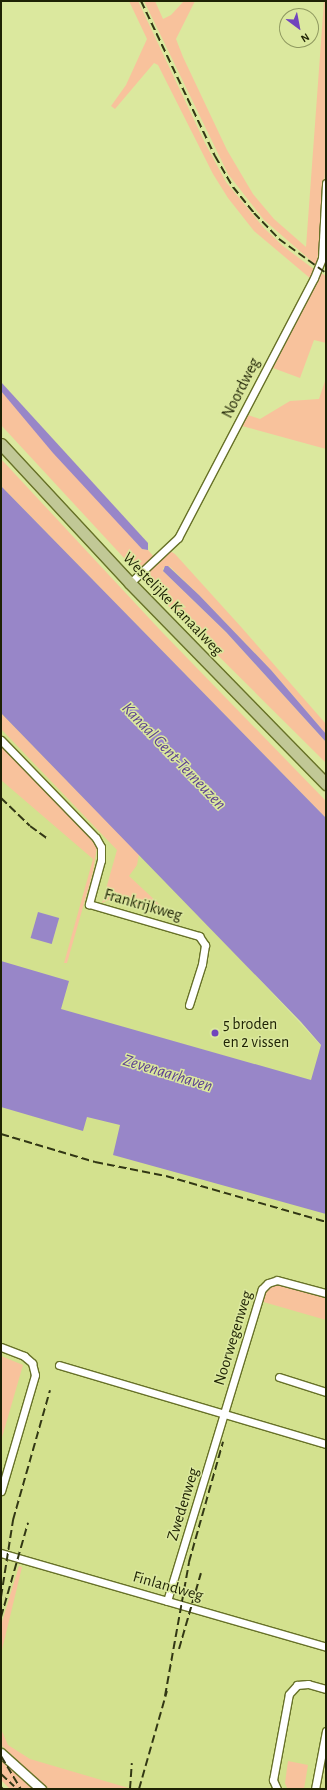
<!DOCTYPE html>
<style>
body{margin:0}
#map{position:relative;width:327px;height:1790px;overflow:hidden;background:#dbe89e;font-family:"Alegreya Sans",sans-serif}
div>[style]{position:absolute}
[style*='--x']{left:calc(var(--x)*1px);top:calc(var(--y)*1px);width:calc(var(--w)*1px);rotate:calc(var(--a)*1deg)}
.built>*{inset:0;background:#d3e18e}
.green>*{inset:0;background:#f8c29c}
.water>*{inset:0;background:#9886c8;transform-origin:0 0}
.roads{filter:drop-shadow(1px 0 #677128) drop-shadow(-1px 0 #677128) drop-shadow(0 1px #677128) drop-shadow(0 -1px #677128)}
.minor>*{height:7px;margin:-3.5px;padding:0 3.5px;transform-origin:3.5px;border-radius:3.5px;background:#fff}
.tertiary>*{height:9px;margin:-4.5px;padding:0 4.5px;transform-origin:4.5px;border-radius:4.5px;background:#fff}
.primary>*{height:11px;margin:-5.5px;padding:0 5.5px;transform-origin:5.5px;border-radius:5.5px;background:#c1c896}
.rail>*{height:2px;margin-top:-1px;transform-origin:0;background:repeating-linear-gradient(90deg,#323714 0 8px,transparent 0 12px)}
.dots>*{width:11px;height:11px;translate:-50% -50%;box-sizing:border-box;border:2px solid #dbe89e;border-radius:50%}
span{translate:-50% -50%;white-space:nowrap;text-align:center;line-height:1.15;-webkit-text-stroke:3px #dbe89e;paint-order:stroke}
.street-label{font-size:16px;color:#1e2204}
.poi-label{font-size:16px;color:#1e2204}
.left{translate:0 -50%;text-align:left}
.water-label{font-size:17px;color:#5d4292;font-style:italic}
.frame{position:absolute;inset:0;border:2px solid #1e2204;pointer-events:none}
.north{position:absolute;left:279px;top:8px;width:40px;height:40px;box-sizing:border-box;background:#dbe89e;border:1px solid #8f9960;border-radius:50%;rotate:148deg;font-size:11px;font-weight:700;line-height:16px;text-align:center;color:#1e2204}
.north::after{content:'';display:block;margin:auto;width:14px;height:18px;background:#7145bd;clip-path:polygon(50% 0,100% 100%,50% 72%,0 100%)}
</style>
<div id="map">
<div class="built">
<i style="clip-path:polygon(1px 701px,326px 1051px,326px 1789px,22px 1789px,1px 1768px)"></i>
</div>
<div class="green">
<i style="clip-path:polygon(129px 1px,138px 1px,205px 143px,226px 182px,264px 228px,283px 246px,315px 270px,311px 279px,254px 231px,228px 198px,213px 174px,158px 65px,154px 63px,115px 109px,111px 106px,126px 85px,147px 39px)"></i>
<i style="clip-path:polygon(144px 1px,155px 1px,163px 19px,171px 15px,184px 1px,195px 1px,176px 39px,183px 57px,227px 150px,253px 194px,274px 219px,306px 247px,324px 1px,326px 1px,326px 153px,321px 240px,316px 265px,264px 220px,228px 174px)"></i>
<i style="clip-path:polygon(319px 272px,326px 276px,326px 343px,314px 340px,300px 378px,273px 368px,309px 298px)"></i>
<i style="clip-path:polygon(326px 378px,326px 449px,242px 426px,248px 415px,260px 419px,290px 401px,319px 399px)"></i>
<i style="clip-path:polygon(1px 391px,142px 549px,148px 550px,154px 557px,145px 566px,137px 572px,1px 425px)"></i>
<i style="clip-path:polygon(1px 459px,161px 631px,326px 801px,326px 818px,1px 486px)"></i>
<i style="clip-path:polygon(170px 551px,175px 554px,242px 628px,326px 724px,326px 734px,271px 670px,199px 595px,169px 566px,163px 568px,163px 571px,226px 632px,326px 742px,326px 763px,139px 577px)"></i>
<i style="clip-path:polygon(1px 713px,139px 854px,137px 865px,129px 876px,174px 918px,113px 898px,102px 903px,117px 850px,1px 729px)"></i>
<i style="clip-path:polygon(1px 746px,83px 830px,97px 847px,93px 872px,67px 963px,64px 963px,93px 859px,1px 780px)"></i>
<i style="clip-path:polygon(274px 1282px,326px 1296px,326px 1320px,260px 1301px,262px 1291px)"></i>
<i style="clip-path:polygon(1px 1356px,23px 1365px,1px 1441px)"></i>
<i style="clip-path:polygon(19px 1566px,22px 1567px,1px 1654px,1px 1625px)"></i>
<i style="clip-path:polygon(1px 1729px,8px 1745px,30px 1759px,132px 1789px,49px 1789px,1px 1745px)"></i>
<i style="clip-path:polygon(1px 1759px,3px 1761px,33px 1789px,10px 1789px,1px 1780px)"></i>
<i style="clip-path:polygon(288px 1761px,308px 1765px,304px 1789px,287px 1788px,285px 1783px)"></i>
</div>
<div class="water">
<i style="clip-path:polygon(1px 382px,148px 543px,148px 550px,142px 549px,53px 453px,1px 391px)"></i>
<i style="clip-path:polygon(1px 486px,326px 818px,326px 1214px,113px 1155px,120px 1125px,87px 1117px,83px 1131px,1px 1107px,1px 961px,69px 981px,61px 1009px,311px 1080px,321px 1045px,301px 1022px,1px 713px)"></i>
<i style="clip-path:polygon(165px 566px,168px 566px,199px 595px,271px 670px,326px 734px,326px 742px,226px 632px,163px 571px)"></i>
<i style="left:38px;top:912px;width:22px;height:27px;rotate:16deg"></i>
</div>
<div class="roads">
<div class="minor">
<i style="--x:130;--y:583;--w:66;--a:-43.2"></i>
<i style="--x:178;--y:538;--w:293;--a:-62.4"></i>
<i style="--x:314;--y:278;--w:22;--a:-68"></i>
<i style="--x:322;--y:258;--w:75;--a:-86.9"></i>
<i style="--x:1;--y:740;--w:136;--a:45.9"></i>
<i style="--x:96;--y:838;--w:10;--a:61"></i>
<i style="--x:101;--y:847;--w:13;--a:90"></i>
<i style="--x:101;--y:860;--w:46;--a:105.3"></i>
<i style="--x:89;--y:904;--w:115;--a:16.2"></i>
<i style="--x:199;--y:936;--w:11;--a:56"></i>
<i style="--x:205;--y:945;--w:19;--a:99"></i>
<i style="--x:202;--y:964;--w:43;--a:107.6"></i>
<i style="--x:1;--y:1347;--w:25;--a:21"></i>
<i style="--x:24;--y:1356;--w:11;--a:41"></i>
<i style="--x:32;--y:1363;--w:12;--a:76"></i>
<i style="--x:35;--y:1375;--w:121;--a:106.3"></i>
<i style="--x:59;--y:1365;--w:278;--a:16.5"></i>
<i style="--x:279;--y:1377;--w:49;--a:17.7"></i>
<i style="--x:1;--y:1553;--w:338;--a:16.1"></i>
<i style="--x:167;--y:1601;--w:326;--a:-73.1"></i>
<i style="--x:262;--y:1289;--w:8;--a:-45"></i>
<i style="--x:268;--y:1283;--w:9;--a:-18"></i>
<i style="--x:277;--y:1280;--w:51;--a:14.9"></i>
<i style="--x:277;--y:1789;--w:10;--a:-114"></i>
<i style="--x:273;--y:1780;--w:87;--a:-79.5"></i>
<i style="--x:289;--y:1694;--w:12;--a:-48"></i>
<i style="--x:297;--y:1685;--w:11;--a:-5"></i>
<i style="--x:308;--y:1684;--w:19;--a:16"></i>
<i style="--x:315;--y:1789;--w:59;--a:-79.3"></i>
</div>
<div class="tertiary">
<i style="--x:1;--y:1753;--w:54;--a:42"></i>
</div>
<div class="primary">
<i style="--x:1;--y:444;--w:190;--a:47.1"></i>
<i style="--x:130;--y:583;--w:281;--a:45.7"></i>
</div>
</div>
<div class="rail">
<i style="--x:141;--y:1;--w:172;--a:64.5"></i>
<i style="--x:215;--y:156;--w:36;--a:60"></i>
<i style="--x:233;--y:187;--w:33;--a:51"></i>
<i style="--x:254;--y:213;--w:36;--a:46"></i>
<i style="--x:279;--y:239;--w:58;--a:35.9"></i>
<i style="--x:1;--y:798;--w:40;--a:44"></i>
<i style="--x:30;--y:826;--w:22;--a:36"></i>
<i style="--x:1;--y:1134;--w:98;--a:16.6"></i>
<i style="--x:95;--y:1162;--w:72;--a:11.2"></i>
<i style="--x:166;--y:1176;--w:166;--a:16"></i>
<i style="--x:1;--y:1597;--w:78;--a:-81.1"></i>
<i style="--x:13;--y:1520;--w:135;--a:-74.1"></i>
<i style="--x:1;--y:1617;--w:98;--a:-74"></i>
<i style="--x:179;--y:1649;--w:79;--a:-73.9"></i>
<i style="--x:165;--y:1696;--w:136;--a:-79.8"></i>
<i style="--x:189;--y:1562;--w:125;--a:-74.2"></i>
<i style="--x:1;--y:1756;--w:39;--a:59"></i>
<i style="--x:1;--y:1774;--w:18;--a:43"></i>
<i style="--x:1;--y:1787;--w:3;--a:45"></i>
<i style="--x:130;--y:1789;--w:26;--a:-86"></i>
<i style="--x:139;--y:1789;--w:102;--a:-74.1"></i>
</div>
<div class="dots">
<i style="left:215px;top:1033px;background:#7145bd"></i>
</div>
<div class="street-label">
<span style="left:241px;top:388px;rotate:-63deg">Noordweg</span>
<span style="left:173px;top:604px;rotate:46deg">Westelijke Kanaalweg</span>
<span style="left:143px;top:905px;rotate:16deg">Frankrijkweg</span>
<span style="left:233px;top:1338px;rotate:-73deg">Noorwegenweg</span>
<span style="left:183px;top:1504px;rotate:-73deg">Zwedenweg</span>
<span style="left:168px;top:1586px;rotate:16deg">Finlandweg</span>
</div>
<div class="poi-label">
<span class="left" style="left:223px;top:1033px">5 broden<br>en 2 vissen</span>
</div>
<div class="water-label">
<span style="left:174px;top:756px;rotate:46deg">Kanaal Gent-Terneuzen</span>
<span style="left:168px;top:1073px;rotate:17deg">Zevenaarhaven</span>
</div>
<div class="frame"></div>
<div class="north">N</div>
</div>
